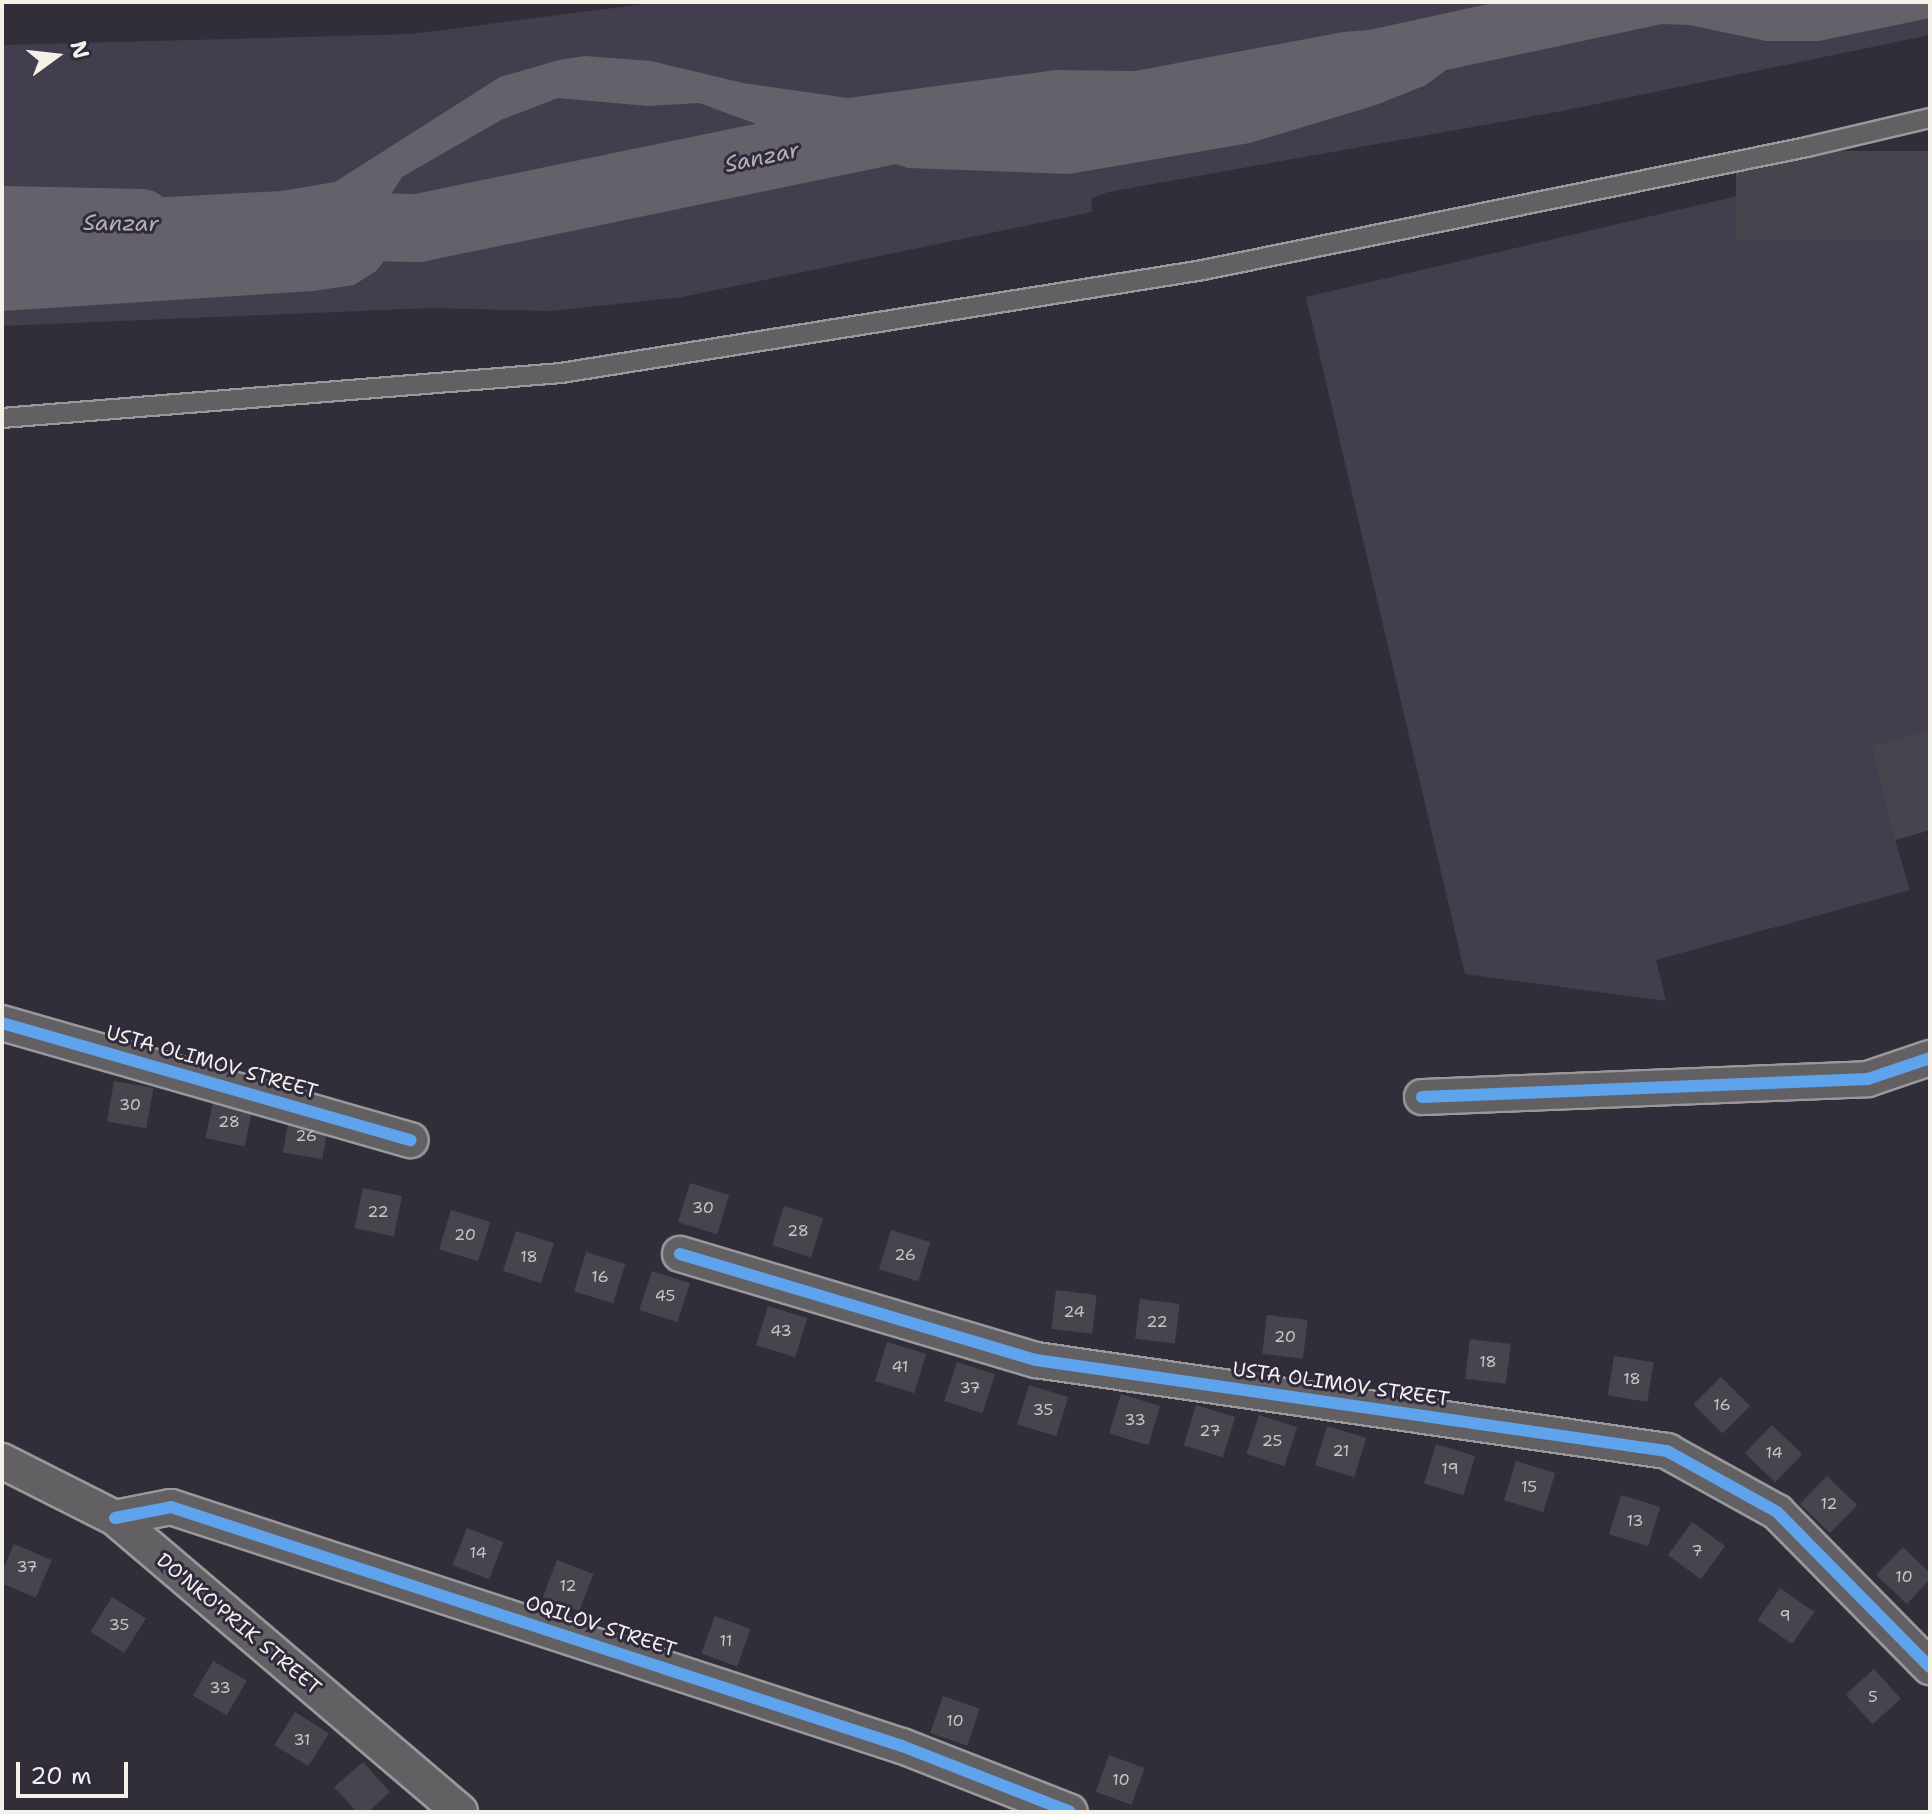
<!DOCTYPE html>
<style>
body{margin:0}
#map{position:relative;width:1932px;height:1814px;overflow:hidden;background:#312e39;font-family:"Shantell Sans",sans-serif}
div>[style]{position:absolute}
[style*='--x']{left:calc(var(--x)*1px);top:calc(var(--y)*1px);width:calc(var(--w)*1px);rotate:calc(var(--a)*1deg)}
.green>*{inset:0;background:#423e4d}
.water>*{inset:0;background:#65616b}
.river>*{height:68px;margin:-34px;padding:0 34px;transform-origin:34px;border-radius:34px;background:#65616b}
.building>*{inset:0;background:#46444c;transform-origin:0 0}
.roads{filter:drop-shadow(2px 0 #9a989b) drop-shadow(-2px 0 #9a989b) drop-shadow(0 2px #9a989b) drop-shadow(0 -2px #9a989b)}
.lane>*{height:18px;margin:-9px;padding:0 9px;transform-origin:9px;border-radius:9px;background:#626063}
.street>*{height:34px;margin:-17px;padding:0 17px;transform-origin:17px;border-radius:17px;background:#626063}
.cycleway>*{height:12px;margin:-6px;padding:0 6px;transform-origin:6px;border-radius:6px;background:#60a3ed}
span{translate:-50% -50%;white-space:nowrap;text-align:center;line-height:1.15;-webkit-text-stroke:6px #2f2a3d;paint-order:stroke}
.number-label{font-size:16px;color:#c8c6c1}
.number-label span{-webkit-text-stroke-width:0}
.street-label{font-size:20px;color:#f4f1e8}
.water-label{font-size:22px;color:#b6b2b2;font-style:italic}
.frame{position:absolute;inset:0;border:4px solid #f4f1e8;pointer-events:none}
.north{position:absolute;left:16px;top:16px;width:80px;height:80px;-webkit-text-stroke:6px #2f2a3d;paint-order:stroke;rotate:75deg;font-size:22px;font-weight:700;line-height:32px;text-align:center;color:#f4f1e8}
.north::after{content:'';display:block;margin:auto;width:28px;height:36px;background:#f4f1e8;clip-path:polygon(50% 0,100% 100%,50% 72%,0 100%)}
.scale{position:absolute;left:16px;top:1762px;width:112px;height:36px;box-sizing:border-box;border:4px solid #f4f1e8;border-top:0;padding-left:10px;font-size:24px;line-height:28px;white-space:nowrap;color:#f4f1e8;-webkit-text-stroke:6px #2f2a3d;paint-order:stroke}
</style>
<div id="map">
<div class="green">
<i style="clip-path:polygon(661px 2px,1930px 2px,1930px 35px,1562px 111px,1108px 192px,1091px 199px,1092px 212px,682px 297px,551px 311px,430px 308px,2px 326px,2px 45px,411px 34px)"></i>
<i style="clip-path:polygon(1930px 151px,1930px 830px,1895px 840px,1910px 890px,1656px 960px,1666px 1001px,1465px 974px,1306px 297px)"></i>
</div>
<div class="water">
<i style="clip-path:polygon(1497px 2px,1930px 2px,1930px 18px,1819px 41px,1766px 41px,1689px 25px,1662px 24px,1446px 70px,1426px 85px,1376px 105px,1250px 143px,1069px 174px,908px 168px,824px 140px,773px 130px,699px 103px,648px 106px,558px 98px,501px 120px,402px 177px,388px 199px,394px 225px,393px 250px,376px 271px,354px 285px,313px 291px,2px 311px,2px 234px,112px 200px,281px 191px,335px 182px,500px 77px,559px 60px,585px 56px,651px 61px,743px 83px,848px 98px,1056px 70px,1135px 71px,1343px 32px,1369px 30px)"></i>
</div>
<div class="river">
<i style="--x:2;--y:220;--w:139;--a:1.2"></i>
<i style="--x:299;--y:226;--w:119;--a:1"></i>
<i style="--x:418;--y:228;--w:515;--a:-11.66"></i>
</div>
<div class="building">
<i style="left:1930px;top:151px;width:88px;height:194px;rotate:90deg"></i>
<i style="clip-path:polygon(1930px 731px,1930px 830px,1895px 840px,1872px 746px)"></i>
<i style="left:114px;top:1081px;width:40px;height:41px;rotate:10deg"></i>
<i style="left:214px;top:1098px;width:40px;height:41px;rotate:12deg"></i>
<i style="left:290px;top:1112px;width:40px;height:41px;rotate:10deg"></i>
<i style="left:690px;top:1183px;width:41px;height:41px;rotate:17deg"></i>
<i style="left:363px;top:1188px;width:40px;height:41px;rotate:12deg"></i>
<i style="left:784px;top:1206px;width:41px;height:41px;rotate:17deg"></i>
<i style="left:451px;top:1210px;width:41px;height:41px;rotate:17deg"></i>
<i style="left:891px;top:1230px;width:41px;height:41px;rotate:17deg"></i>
<i style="left:516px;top:1231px;width:40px;height:42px;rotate:18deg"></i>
<i style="left:586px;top:1252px;width:41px;height:41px;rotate:17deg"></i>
<i style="left:652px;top:1271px;width:40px;height:41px;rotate:18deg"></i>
<i style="left:1056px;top:1290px;width:41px;height:39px;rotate:7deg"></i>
<i style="left:1140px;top:1299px;width:40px;height:40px;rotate:7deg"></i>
<i style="left:768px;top:1306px;width:41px;height:41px;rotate:17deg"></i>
<i style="left:1267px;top:1315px;width:41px;height:39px;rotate:7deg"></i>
<i style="left:1470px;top:1339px;width:41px;height:40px;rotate:7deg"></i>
<i style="left:887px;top:1342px;width:41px;height:41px;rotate:17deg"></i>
<i style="left:1614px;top:1356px;width:40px;height:40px;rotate:9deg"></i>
<i style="left:957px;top:1362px;width:40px;height:41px;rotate:18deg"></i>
<i style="left:1721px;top:1377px;width:41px;height:39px;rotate:45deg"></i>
<i style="left:1029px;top:1385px;width:41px;height:41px;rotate:17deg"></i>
<i style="left:1121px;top:1394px;width:41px;height:41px;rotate:17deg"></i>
<i style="left:1196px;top:1405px;width:41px;height:42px;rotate:17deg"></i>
<i style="left:1259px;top:1415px;width:40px;height:41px;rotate:18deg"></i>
<i style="left:1772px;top:1425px;width:42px;height:39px;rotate:44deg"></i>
<i style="left:1327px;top:1426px;width:41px;height:41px;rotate:17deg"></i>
<i style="left:1436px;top:1444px;width:41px;height:41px;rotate:17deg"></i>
<i style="left:1516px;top:1461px;width:41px;height:41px;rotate:17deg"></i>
<i style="left:1827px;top:1476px;width:42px;height:39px;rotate:44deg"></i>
<i style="left:1621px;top:1495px;width:41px;height:41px;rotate:17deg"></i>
<i style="left:1692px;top:1522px;width:41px;height:41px;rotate:36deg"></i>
<i style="left:467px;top:1528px;width:39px;height:40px;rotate:21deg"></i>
<i style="left:14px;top:1544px;width:41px;height:41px;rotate:23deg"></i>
<i style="clip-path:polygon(1903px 1547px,1930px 1573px,1930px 1579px,1907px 1604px,1876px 1575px)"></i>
<i style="left:557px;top:1560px;width:39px;height:40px;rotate:21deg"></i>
<i style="left:1780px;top:1588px;width:42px;height:39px;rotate:35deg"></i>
<i style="left:112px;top:1597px;width:40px;height:41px;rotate:32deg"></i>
<i style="left:715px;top:1616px;width:38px;height:40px;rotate:20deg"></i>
<i style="left:213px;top:1661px;width:39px;height:40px;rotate:30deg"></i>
<i style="left:1874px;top:1669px;width:40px;height:38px;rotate:48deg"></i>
<i style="left:943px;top:1696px;width:39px;height:39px;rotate:19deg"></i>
<i style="left:295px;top:1712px;width:40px;height:39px;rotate:32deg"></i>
<i style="left:1109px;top:1755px;width:38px;height:39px;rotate:20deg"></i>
<i style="clip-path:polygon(363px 1762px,390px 1792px,368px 1812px,357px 1812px,334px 1787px)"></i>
</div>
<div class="roads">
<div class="lane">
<i style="--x:2;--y:418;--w:561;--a:-4.6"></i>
<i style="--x:561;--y:373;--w:650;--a:-9.11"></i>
<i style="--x:1203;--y:270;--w:616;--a:-11.51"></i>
<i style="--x:1807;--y:147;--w:126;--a:-13.3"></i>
</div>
<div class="street">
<i style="--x:2;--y:1023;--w:425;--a:16"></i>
<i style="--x:1422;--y:1097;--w:446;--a:-2.3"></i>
<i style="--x:1868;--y:1079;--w:65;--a:-18.7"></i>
<i style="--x:680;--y:1254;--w:371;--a:16.6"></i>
<i style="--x:1036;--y:1360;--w:638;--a:8.21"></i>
<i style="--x:1667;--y:1451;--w:126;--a:29"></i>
<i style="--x:1777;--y:1512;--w:218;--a:45.4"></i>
<i style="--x:2;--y:1461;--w:127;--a:26.8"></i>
<i style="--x:115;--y:1518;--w:453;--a:40.4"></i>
<i style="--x:115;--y:1518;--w:57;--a:-11.1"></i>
<i style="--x:171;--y:1507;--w:769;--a:18.11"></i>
<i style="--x:902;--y:1746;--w:180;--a:21.4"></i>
</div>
</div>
<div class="cycleway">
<i style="--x:2;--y:1023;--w:425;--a:16"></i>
<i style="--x:1422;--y:1097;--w:446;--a:-2.3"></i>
<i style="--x:1868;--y:1079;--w:65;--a:-18.7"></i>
<i style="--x:680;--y:1254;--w:371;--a:16.6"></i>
<i style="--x:1036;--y:1360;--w:638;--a:8.21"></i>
<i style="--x:1667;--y:1451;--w:126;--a:29"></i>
<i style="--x:1777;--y:1512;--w:218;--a:45.4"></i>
<i style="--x:115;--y:1518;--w:57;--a:-11.1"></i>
<i style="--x:171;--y:1507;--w:769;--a:18.11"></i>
<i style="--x:902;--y:1746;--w:180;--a:21.4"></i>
</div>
<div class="number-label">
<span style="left:130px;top:1105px">30</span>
<span style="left:229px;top:1122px">28</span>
<span style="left:306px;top:1136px">26</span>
<span style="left:703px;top:1208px">30</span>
<span style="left:378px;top:1212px">22</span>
<span style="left:798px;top:1231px">28</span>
<span style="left:465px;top:1235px">20</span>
<span style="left:905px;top:1255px">26</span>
<span style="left:529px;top:1257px">18</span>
<span style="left:600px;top:1277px">16</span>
<span style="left:665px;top:1296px">45</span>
<span style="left:1074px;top:1312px">24</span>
<span style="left:1157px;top:1322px">22</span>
<span style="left:781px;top:1331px">43</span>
<span style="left:1285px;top:1337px">20</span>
<span style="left:1488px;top:1362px">18</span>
<span style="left:900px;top:1367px">41</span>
<span style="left:1632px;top:1379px">18</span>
<span style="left:970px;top:1388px">37</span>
<span style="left:1722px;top:1405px">16</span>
<span style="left:1043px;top:1410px">35</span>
<span style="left:1135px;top:1420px">33</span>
<span style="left:1210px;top:1431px">27</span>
<span style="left:1272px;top:1441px">25</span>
<span style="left:1341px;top:1451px">21</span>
<span style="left:1774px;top:1453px">14</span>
<span style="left:1450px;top:1469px">19</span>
<span style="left:1529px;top:1487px">15</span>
<span style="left:1829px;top:1504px">12</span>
<span style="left:1635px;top:1521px">13</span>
<span style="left:1697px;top:1551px">7</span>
<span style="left:478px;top:1553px">14</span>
<span style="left:27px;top:1567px">37</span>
<span style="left:1904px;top:1577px">10</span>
<span style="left:568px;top:1586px">12</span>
<span style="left:1785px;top:1616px">9</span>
<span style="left:119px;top:1625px">35</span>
<span style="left:726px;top:1641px">11</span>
<span style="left:220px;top:1688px">33</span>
<span style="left:1873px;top:1697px">5</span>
<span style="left:955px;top:1721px">10</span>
<span style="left:302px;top:1740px">31</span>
<span style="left:1121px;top:1780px">10</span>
</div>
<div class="street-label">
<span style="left:212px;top:1062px;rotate:16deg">USTA OLIMOV STREET</span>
<span style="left:1341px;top:1384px;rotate:8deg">USTA OLIMOV STREET</span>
<span style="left:239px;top:1624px;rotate:40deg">DO'NKO'PRIK STREET</span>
<span style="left:601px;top:1626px;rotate:18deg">OQILOV STREET</span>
</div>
<div class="water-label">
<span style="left:762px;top:157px;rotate:-12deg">Sanzar</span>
<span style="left:121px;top:223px;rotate:1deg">Sanzar</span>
</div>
<div class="frame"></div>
<div class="north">N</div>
<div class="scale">20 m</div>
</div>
